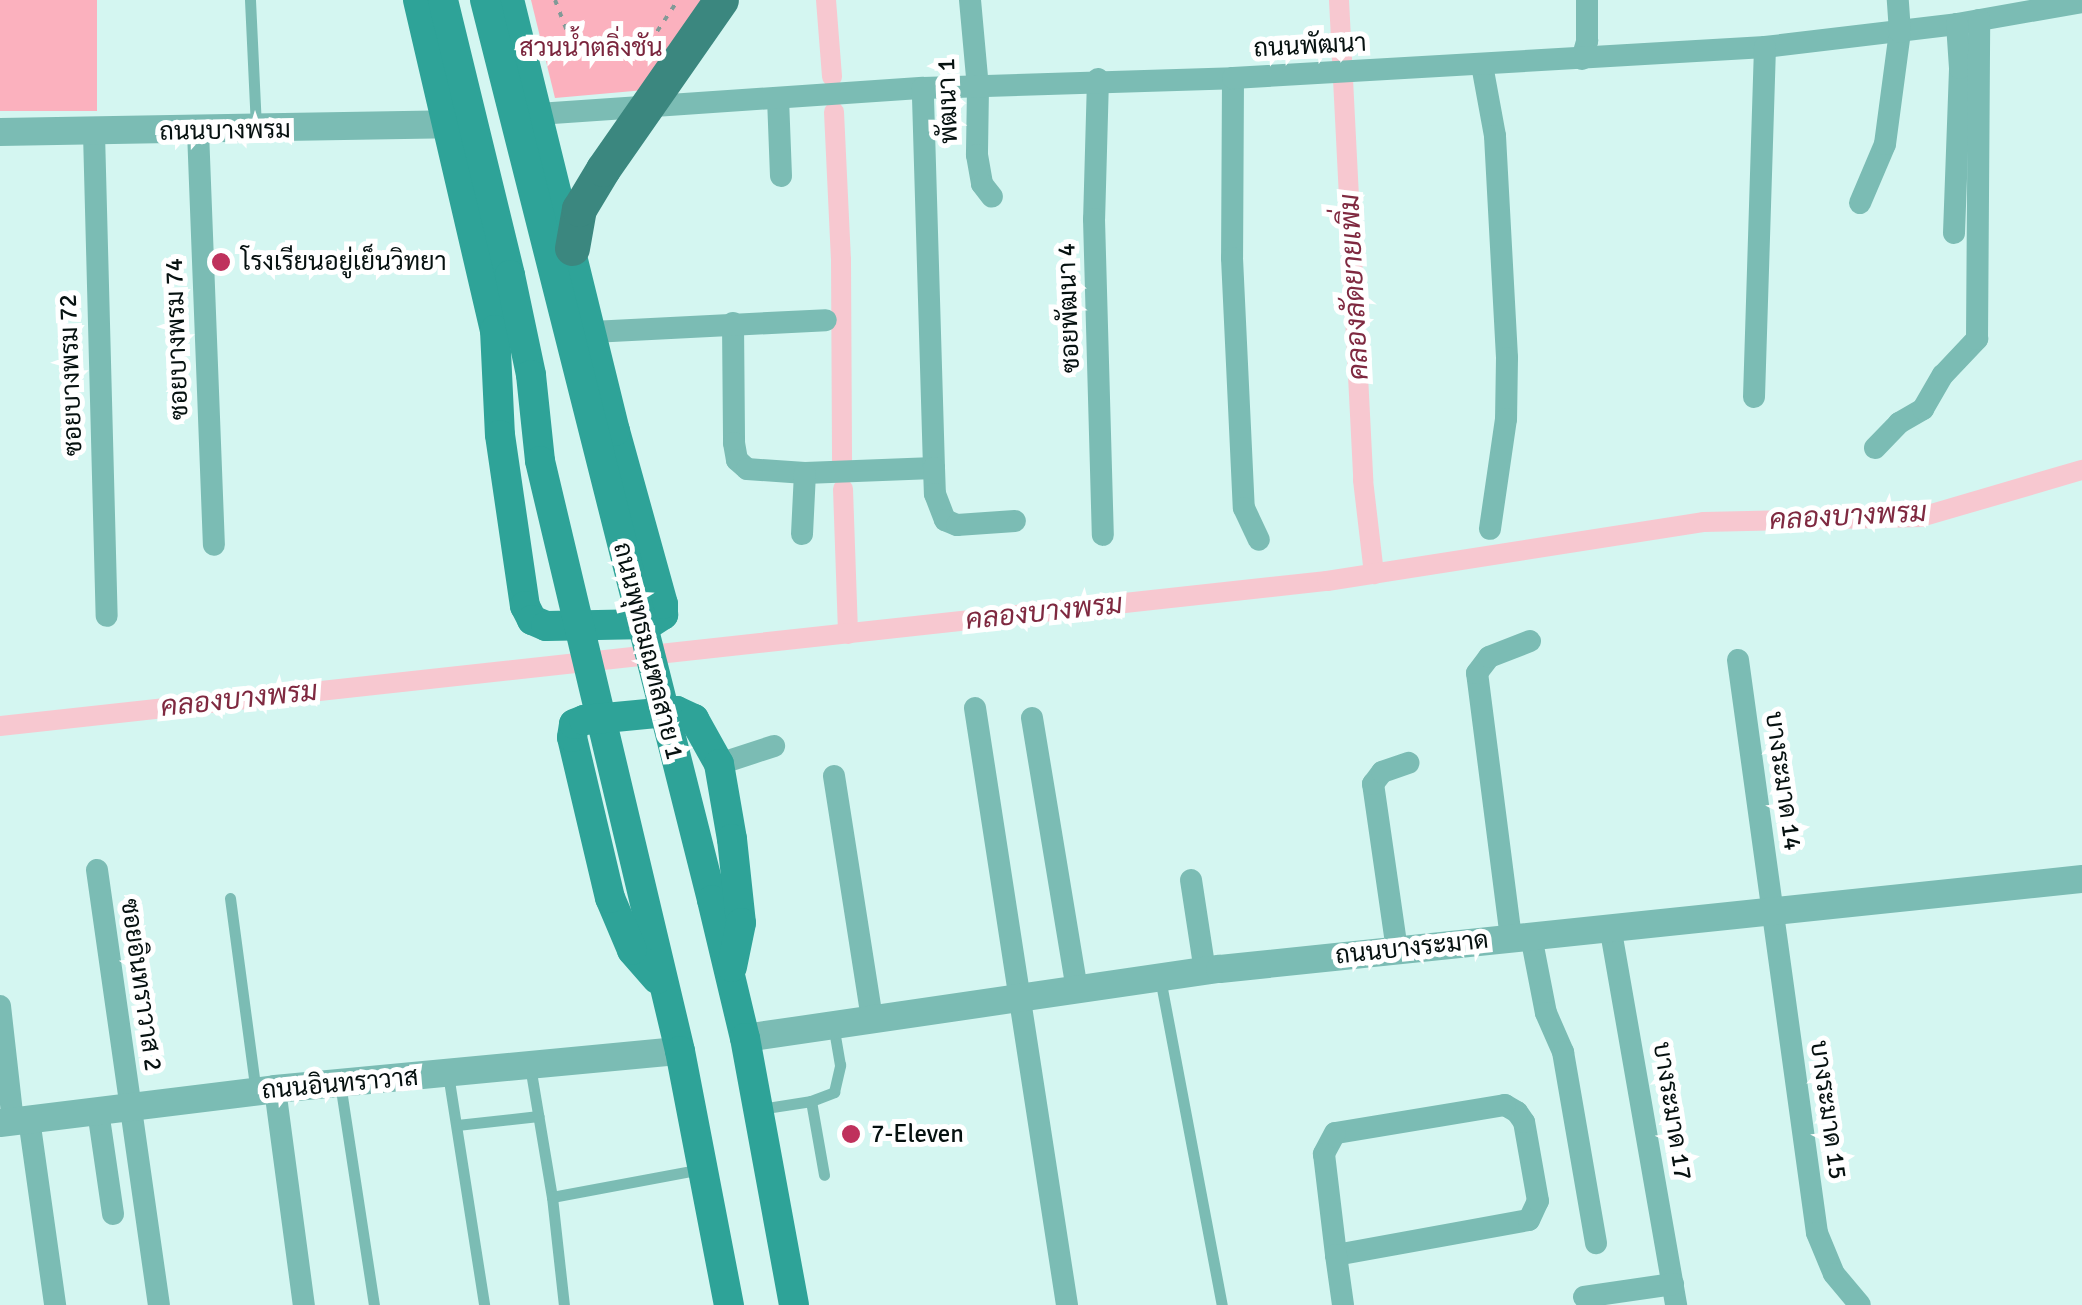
<!DOCTYPE html>
<meta charset="utf-8">
<style>
body{margin:0}
#map{position:relative;width:2082px;height:1305px;overflow:hidden;background:#d4f6f1;font-family:Signika,Sarabun,sans-serif}
div>[style]{position:absolute}
[style*='--x']{left:calc(var(--x)*1px);top:calc(var(--y)*1px);width:calc(var(--w)*1px);rotate:calc(var(--a)*1deg)}
.green>*{inset:0;background:#fbb1be;transform-origin:0 0}
.canal>*{height:20px;margin:-10px;padding:0 10px;transform-origin:10px;border-radius:10px;background:#f7c8d0}
.path>*{height:4px;margin-top:-2px;transform-origin:0;background:repeating-linear-gradient(90deg,#819a97 0 5px,transparent 0 13px)}
.service>*{height:11px;margin:-5.5px;padding:0 5.5px;transform-origin:5.5px;border-radius:5.5px;background:#7bbcb4}
.minor>*{height:22px;margin:-11px;padding:0 11px;transform-origin:11px;border-radius:11px;background:#7bbcb4}
.tertiary>*{height:28px;margin:-14px;padding:0 14px;transform-origin:14px;border-radius:14px;background:#7bbcb4}
.secondary>*{height:30px;margin:-15px;padding:0 15px;transform-origin:15px;border-radius:15px;background:#2ea398}
.primary>*{height:35px;margin:-17.5px;padding:0 17.5px;transform-origin:17.5px;border-radius:17.5px;background:#3b877f}
.dots>*{width:28px;height:28px;translate:-50% -50%;box-sizing:border-box;border:5px solid #fff;border-radius:50%}
span{translate:-50% -50%;white-space:nowrap;text-align:center;line-height:1.15;-webkit-text-stroke:10px #fff;paint-order:stroke}
.street-label{font-size:25px;color:#061110}
.park-label{font-size:25px;color:#7a243c}
.poi-label{font-size:25px;color:#061110}
.left{translate:0 -50%;text-align:left}
.water-label{font-size:28px;color:#7f2940;font-style:italic}
</style>
<div id="map">
<div class="green">
<i style="left:0;top:0;width:97px;height:111px"></i>
<i style="clip-path:polygon(531px 0,711px 0,656px 89px,555px 98px)"></i>
</div>
<div class="canal">
<i style="--x:826;--y:0;--w:77;--a:85.5"></i>
<i style="--x:1339;--y:0;--w:481;--a:87.1"></i>
<i style="--x:1363;--y:480;--w:95;--a:83.3"></i>
<i style="--x:834;--y:112;--w:148;--a:87.3"></i>
<i style="--x:841;--y:260;--w:202;--a:89.7"></i>
<i style="--x:843;--y:489;--w:145;--a:88"></i>
<i style="--x:0;--y:726;--w:1335;--a:-6.24"></i>
<i style="--x:1327;--y:581;--w:382;--a:-8.9"></i>
<i style="--x:1704;--y:522;--w:217;--a:-1.3"></i>
<i style="--x:1921;--y:517;--w:168;--a:-16.3"></i>
</div>
<div class="path">
<i style="--x:555;--y:0;--w:47;--a:68.9"></i>
<i style="--x:572;--y:44;--w:20;--a:18"></i>
<i style="--x:591;--y:50;--w:60;--a:-7.7"></i>
<i style="--x:650;--y:42;--w:50;--a:-56.3"></i>
</div>
<div class="service">
<i style="--x:250;--y:0;--w:127;--a:87.3"></i>
<i style="--x:230;--y:898;--w:196;--a:82.4"></i>
<i style="--x:1160;--y:978;--w:333;--a:79.3"></i>
<i style="--x:530;--y:1066;--w:133;--a:80.5"></i>
<i style="--x:552;--y:1197;--w:109;--a:83.7"></i>
<i style="--x:448;--y:1074;--w:234;--a:81.1"></i>
<i style="--x:340;--y:1083;--w:225;--a:81.3"></i>
<i style="--x:811;--y:1101;--w:75;--a:80"></i>
<i style="--x:760;--y:1109;--w:52;--a:-8.9"></i>
<i style="--x:811;--y:1101;--w:25;--a:-21"></i>
<i style="--x:834;--y:1092;--w:28;--a:-77"></i>
<i style="--x:840;--y:1065;--w:42;--a:-99.7"></i>
<i style="--x:457;--y:1125;--w:82;--a:-6.3"></i>
<i style="--x:552;--y:1197;--w:153;--a:-10.6"></i>
</div>
<div class="minor">
<i style="--x:970;--y:0;--w:88;--a:84.8"></i>
<i style="--x:978;--y:88;--w:67;--a:90.9"></i>
<i style="--x:977;--y:155;--w:29;--a:80"></i>
<i style="--x:982;--y:184;--w:16;--a:52"></i>
<i style="--x:1582;--y:59;--w:19;--a:-74"></i>
<i style="--x:1587;--y:41;--w:41;--a:-90"></i>
<i style="--x:1482;--y:65;--w:72;--a:79.6"></i>
<i style="--x:1495;--y:136;--w:222;--a:86.9"></i>
<i style="--x:1507;--y:358;--w:61;--a:90.9"></i>
<i style="--x:1506;--y:419;--w:111;--a:98.3"></i>
<i style="--x:1233;--y:78;--w:180;--a:90.3"></i>
<i style="--x:1232;--y:258;--w:250;--a:87.3"></i>
<i style="--x:1244;--y:508;--w:35;--a:65"></i>
<i style="--x:1098;--y:79;--w:140;--a:91.6"></i>
<i style="--x:1094;--y:219;--w:316;--a:88.4"></i>
<i style="--x:778;--y:98;--w:78;--a:87.8"></i>
<i style="--x:538;--y:114;--w:386;--a:-3.9"></i>
<i style="--x:923;--y:88;--w:310;--a:-1.8"></i>
<i style="--x:1233;--y:78;--w:533;--a:-3.33"></i>
<i style="--x:1765;--y:47;--w:193;--a:-6.8"></i>
<i style="--x:1957;--y:24;--w:127;--a:-10"></i>
<i style="--x:198;--y:131;--w:414;--a:87.8"></i>
<i style="--x:94;--y:133;--w:483;--a:88.5"></i>
<i style="--x:1860;--y:203;--w:64;--a:-67"></i>
<i style="--x:1885;--y:144;--w:113;--a:-82.4"></i>
<i style="--x:1900;--y:32;--w:32;--a:-94"></i>
<i style="--x:1954;--y:233;--w:165;--a:-87.9"></i>
<i style="--x:1960;--y:68;--w:44;--a:-93.9"></i>
<i style="--x:733;--y:323;--w:120;--a:89.5"></i>
<i style="--x:734;--y:443;--w:17;--a:80"></i>
<i style="--x:737;--y:460;--w:13;--a:42"></i>
<i style="--x:747;--y:469;--w:58;--a:3.9"></i>
<i style="--x:805;--y:473;--w:129;--a:-2.2"></i>
<i style="--x:934;--y:468;--w:380;--a:-91.7"></i>
<i style="--x:592;--y:332;--w:234;--a:-2.9"></i>
<i style="--x:1754;--y:397;--w:350;--a:-88.2"></i>
<i style="--x:1875;--y:448;--w:35;--a:-46"></i>
<i style="--x:1899;--y:423;--w:28;--a:-30"></i>
<i style="--x:1923;--y:409;--w:39;--a:-60"></i>
<i style="--x:1943;--y:375;--w:50;--a:-46.6"></i>
<i style="--x:1977;--y:339;--w:319;--a:-89.6"></i>
<i style="--x:934;--y:468;--w:26;--a:88"></i>
<i style="--x:935;--y:494;--w:28;--a:69"></i>
<i style="--x:945;--y:520;--w:13;--a:23"></i>
<i style="--x:957;--y:525;--w:58;--a:-3.9"></i>
<i style="--x:802;--y:534;--w:61;--a:-87.2"></i>
<i style="--x:1738;--y:660;--w:578;--a:82.15"></i>
<i style="--x:1817;--y:1233;--w:44;--a:67.5"></i>
<i style="--x:1834;--y:1274;--w:40;--a:50"></i>
<i style="--x:975;--y:708;--w:604;--a:81.24"></i>
<i style="--x:1032;--y:718;--w:277;--a:80.6"></i>
<i style="--x:719;--y:764;--w:58;--a:-18.1"></i>
<i style="--x:834;--y:776;--w:245;--a:81.1"></i>
<i style="--x:97;--y:870;--w:439;--a:81.9"></i>
<i style="--x:1191;--y:880;--w:92;--a:81.3"></i>
<i style="--x:1610;--y:926;--w:385;--a:80.1"></i>
<i style="--x:1531;--y:936;--w:78;--a:79"></i>
<i style="--x:1546;--y:1013;--w:43;--a:66.4"></i>
<i style="--x:1563;--y:1052;--w:194;--a:80.2"></i>
<i style="--x:1511;--y:938;--w:267;--a:-97.3"></i>
<i style="--x:1477;--y:673;--w:20;--a:-53"></i>
<i style="--x:1489;--y:657;--w:44;--a:-21.3"></i>
<i style="--x:1397;--y:950;--w:168;--a:-98.2"></i>
<i style="--x:1373;--y:784;--w:15;--a:-53"></i>
<i style="--x:1382;--y:772;--w:28;--a:-19"></i>
<i style="--x:0;--y:1006;--w:116;--a:83.6"></i>
<i style="--x:275;--y:1089;--w:218;--a:82.4"></i>
<i style="--x:98;--y:1111;--w:104;--a:81.7"></i>
<i style="--x:29;--y:1119;--w:188;--a:82"></i>
<i style="--x:1336;--y:1255;--w:196;--a:-10.3"></i>
<i style="--x:1529;--y:1220;--w:21;--a:-65"></i>
<i style="--x:1538;--y:1201;--w:80;--a:-100"></i>
<i style="--x:1524;--y:1122;--w:12;--a:-125"></i>
<i style="--x:1517;--y:1112;--w:14;--a:-150"></i>
<i style="--x:1505;--y:1105;--w:172;--a:170.6"></i>
<i style="--x:1335;--y:1133;--w:24;--a:118"></i>
<i style="--x:1324;--y:1154;--w:102;--a:83.2"></i>
<i style="--x:1336;--y:1255;--w:50;--a:82"></i>
<i style="--x:1584;--y:1297;--w:90;--a:-8.3"></i>
</div>
<div class="tertiary">
<i style="--x:0;--y:132;--w:449;--a:-1"></i>
<i style="--x:745;--y:1038;--w:480;--a:-8.3"></i>
<i style="--x:1220;--y:969;--w:867;--a:-5.96"></i>
<i style="--x:0;--y:1123;--w:277;--a:-7"></i>
<i style="--x:275;--y:1089;--w:407;--a:-5.4"></i>
</div>
<div class="secondary">
<i style="--x:418;--y:0;--w:339;--a:76.9"></i>
<i style="--x:495;--y:330;--w:105;--a:87.3"></i>
<i style="--x:500;--y:435;--w:173;--a:81.7"></i>
<i style="--x:525;--y:606;--w:16;--a:63"></i>
<i style="--x:532;--y:620;--w:15;--a:23"></i>
<i style="--x:546;--y:626;--w:103;--a:-1.1"></i>
<i style="--x:649;--y:624;--w:17;--a:-33"></i>
<i style="--x:663;--y:615;--w:11;--a:-90"></i>
<i style="--x:663;--y:604;--w:180;--a:-105.5"></i>
<i style="--x:615;--y:431;--w:444;--a:-103.8"></i>
<i style="--x:443;--y:0;--w:283;--a:76.3"></i>
<i style="--x:510;--y:275;--w:102;--a:78.1"></i>
<i style="--x:531;--y:375;--w:86;--a:84"></i>
<i style="--x:540;--y:461;--w:606;--a:76.65"></i>
<i style="--x:680;--y:1051;--w:259;--a:79.1"></i>
<i style="--x:485;--y:0;--w:928;--a:75.84"></i>
<i style="--x:712;--y:900;--w:142;--a:76.6"></i>
<i style="--x:745;--y:1038;--w:271;--a:79.6"></i>
<i style="--x:657;--y:979;--w:38;--a:-131"></i>
<i style="--x:632;--y:950;--w:56;--a:-112.9"></i>
<i style="--x:610;--y:898;--w:165;--a:-103.3"></i>
<i style="--x:572;--y:737;--w:13;--a:-81"></i>
<i style="--x:574;--y:724;--w:11;--a:-22"></i>
<i style="--x:584;--y:720;--w:93;--a:-5.5"></i>
<i style="--x:677;--y:711;--w:19;--a:25"></i>
<i style="--x:694;--y:719;--w:51;--a:60.9"></i>
<i style="--x:719;--y:764;--w:76;--a:80.2"></i>
<i style="--x:732;--y:839;--w:84;--a:83.9"></i>
<i style="--x:741;--y:923;--w:45;--a:101.6"></i>
</div>
<div class="primary">
<i style="--x:572;--y:248;--w:40;--a:-80"></i>
<i style="--x:579;--y:209;--w:47;--a:-59"></i>
<i style="--x:603;--y:169;--w:206;--a:-55.1"></i>
</div>
<div class="dots">
<i style="left:221px;top:262px;background:#bf315c"></i>
<i style="left:851px;top:1134px;background:#bf315c"></i>
</div>
<div class="street-label">
<span style="left:1310px;top:46px;rotate:-3deg">ถนนพัฒนา</span>
<span style="left:948px;top:101px;rotate:-92deg">พัฒนา 1</span>
<span style="left:225px;top:131px;rotate:-1deg">ถนนบางพรม</span>
<span style="left:1069px;top:308px;rotate:-92deg">ซอยพัฒนา 4</span>
<span style="left:177px;top:339px;rotate:-92deg">ซอยบางพรม 74</span>
<span style="left:71px;top:375px;rotate:-92deg">ซอยบางพรม 72</span>
<span style="left:648px;top:651px;rotate:76deg">ถนนพุทธมณฑลสาย 1</span>
<span style="left:1783px;top:781px;rotate:82deg">บางระมาด 14</span>
<span style="left:1412px;top:948px;rotate:-6deg">ถนนบางระมาด</span>
<span style="left:141px;top:985px;rotate:82deg">ซอยอินทราวาส 2</span>
<span style="left:340px;top:1084px;rotate:-5deg">ถนนอินทราวาส</span>
<span style="left:1828px;top:1110px;rotate:82deg">บางระมาด 15</span>
<span style="left:1672px;top:1111px;rotate:81deg">บางระมาด 17</span>
</div>
<div class="park-label">
<span style="left:591px;top:48px">สวนน้ำตลิ่งชัน</span>
</div>
<div class="poi-label">
<span class="left" style="left:241px;top:262px">โรงเรียนอยู่เย็นวิทยา</span>
<span class="left" style="left:871px;top:1134px">7-Eleven</span>
</div>
<div class="water-label">
<span style="left:1354px;top:287px;rotate:-93deg">คลองลัดยายเพิ่ม</span>
<span style="left:1848px;top:516px;rotate:-3deg">คลองบางพรม</span>
<span style="left:1044px;top:612px;rotate:-6deg">คลองบางพรม</span>
<span style="left:239px;top:699px;rotate:-6deg">คลองบางพรม</span>
</div>
</div>
